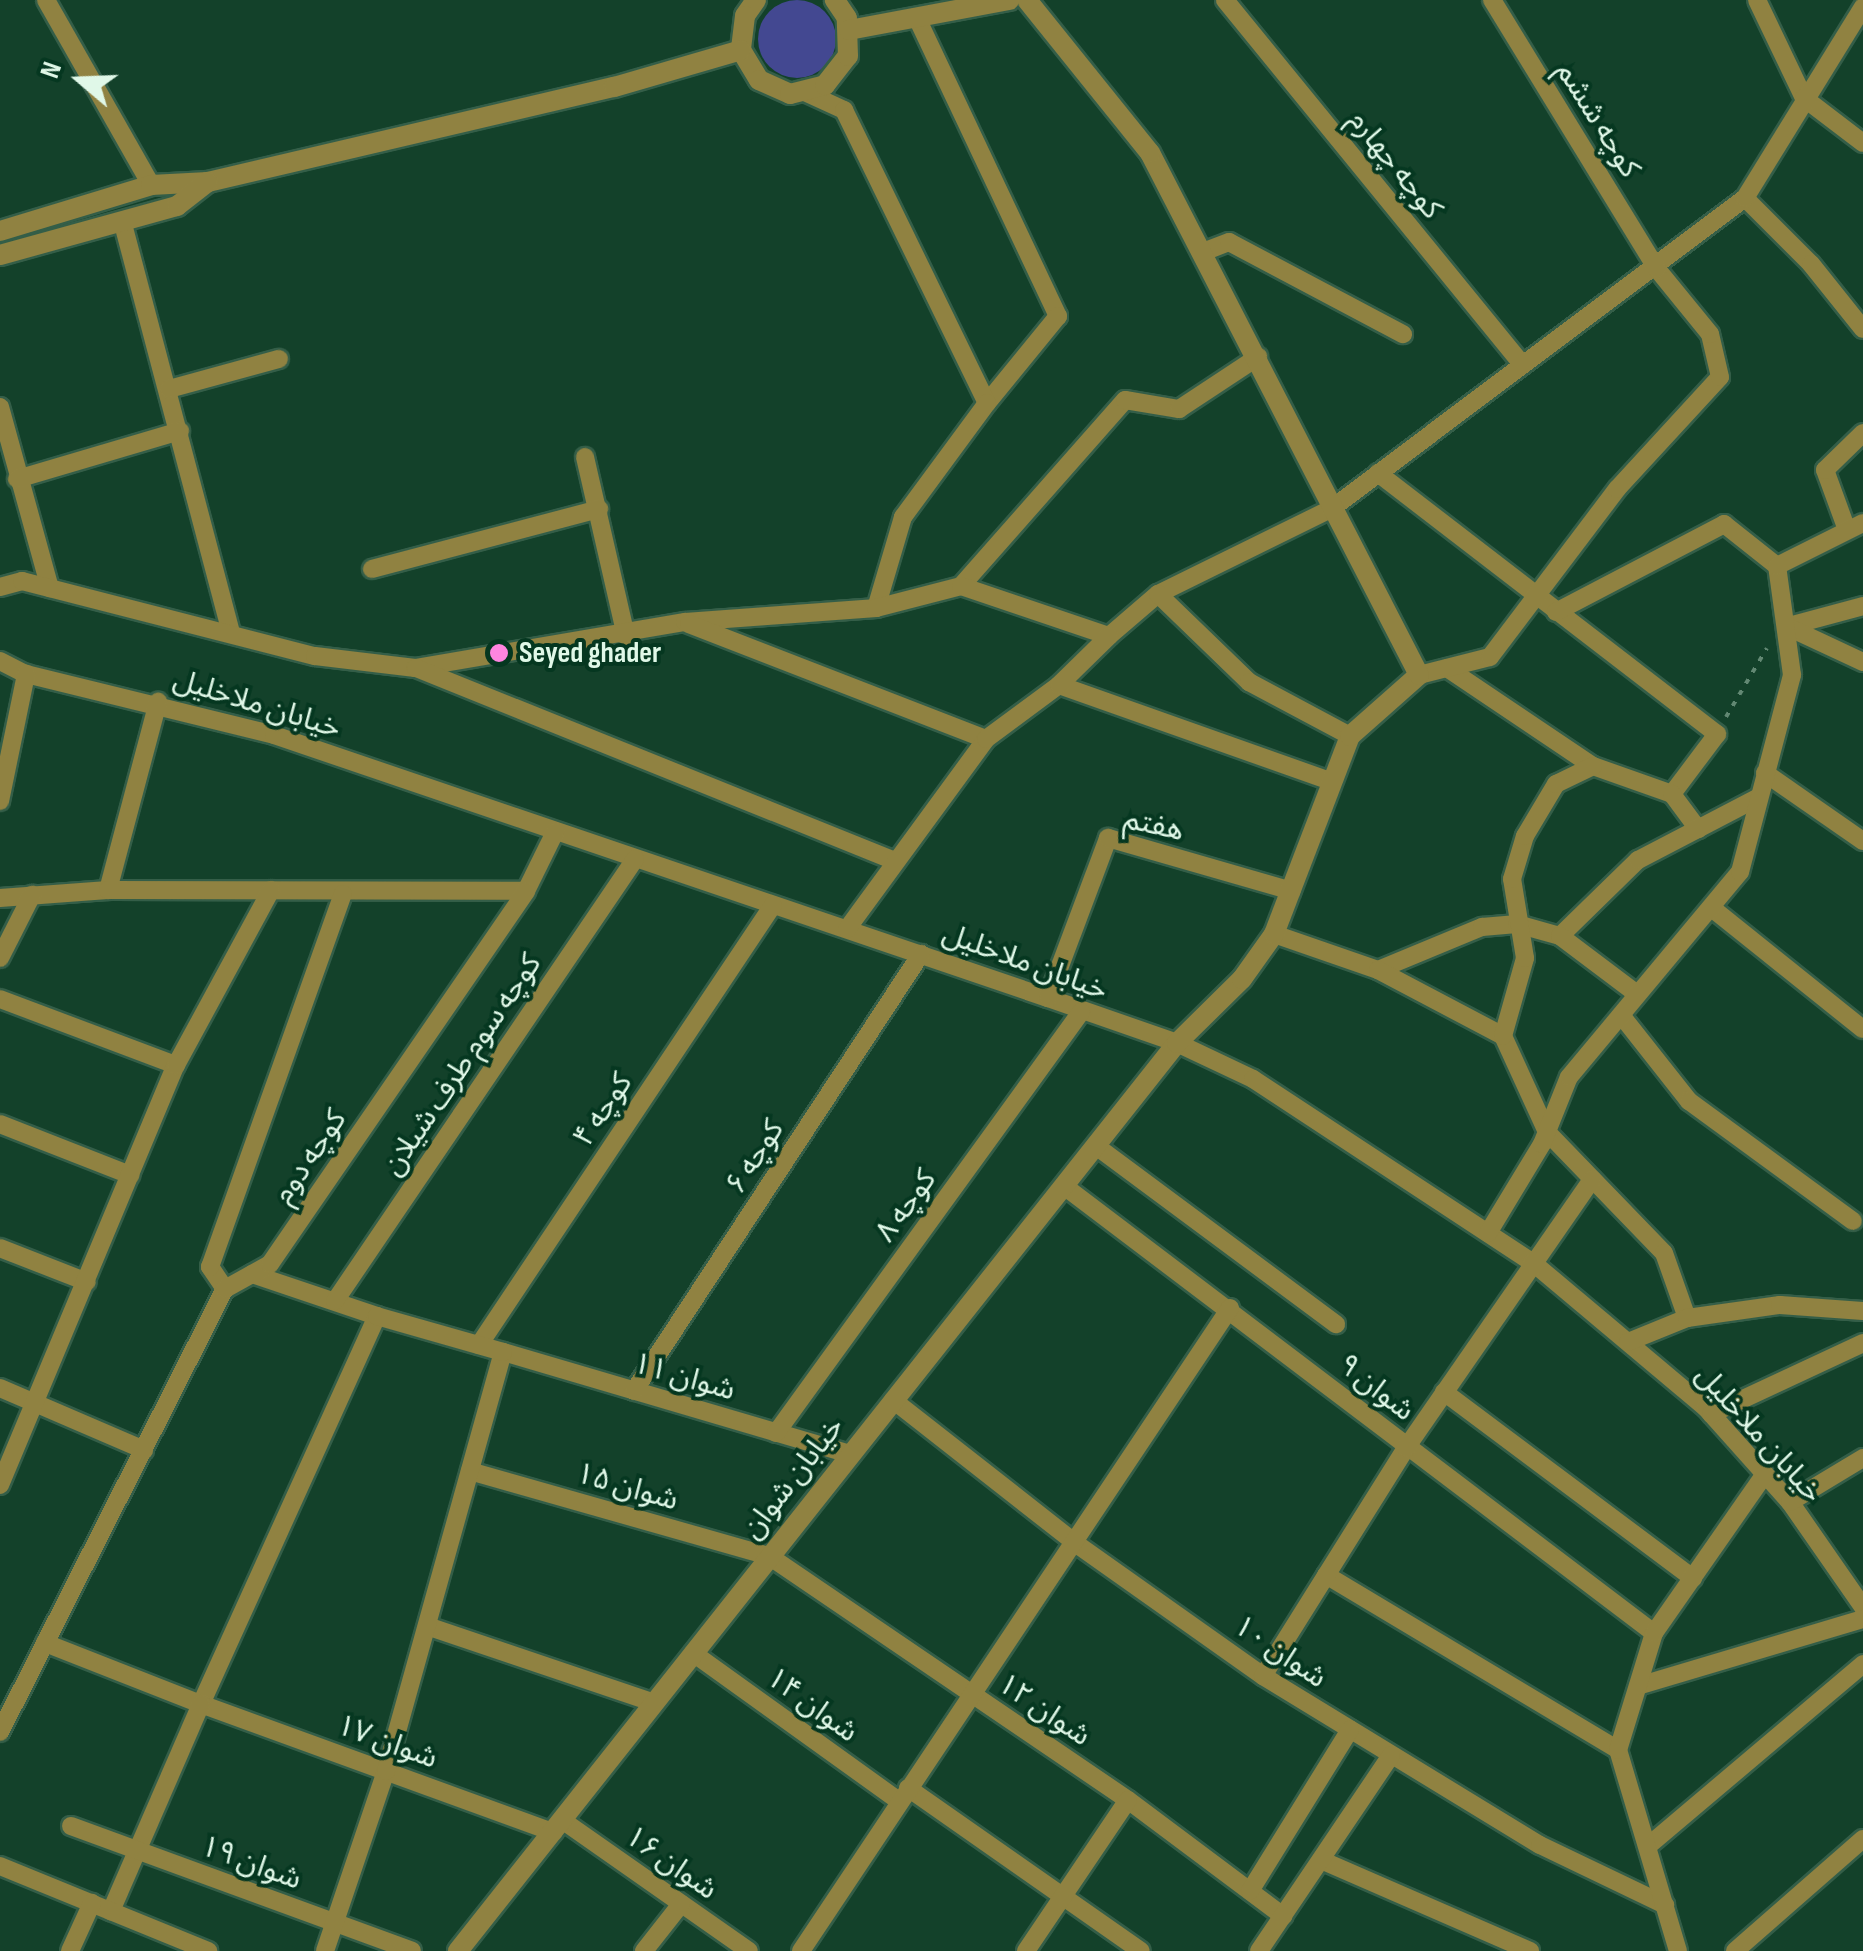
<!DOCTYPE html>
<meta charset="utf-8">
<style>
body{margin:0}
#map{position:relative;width:1863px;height:1951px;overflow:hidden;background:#13412a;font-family:"Sofia Sans Condensed","Noto Sans Arabic",sans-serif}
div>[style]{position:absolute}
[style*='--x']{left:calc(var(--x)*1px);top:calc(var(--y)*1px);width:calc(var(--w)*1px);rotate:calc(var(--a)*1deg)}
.green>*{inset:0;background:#434891}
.round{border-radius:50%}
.path>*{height:4px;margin-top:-2px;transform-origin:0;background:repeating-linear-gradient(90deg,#628873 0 5px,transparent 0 13px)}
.roads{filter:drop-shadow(2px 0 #345e48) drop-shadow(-2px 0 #345e48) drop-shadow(0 2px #345e48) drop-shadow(0 -2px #345e48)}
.minor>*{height:18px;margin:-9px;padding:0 9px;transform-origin:9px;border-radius:9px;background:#908241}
.tertiary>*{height:20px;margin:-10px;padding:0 10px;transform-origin:10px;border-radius:10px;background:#908241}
.dots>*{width:28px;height:28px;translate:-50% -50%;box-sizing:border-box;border:5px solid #053720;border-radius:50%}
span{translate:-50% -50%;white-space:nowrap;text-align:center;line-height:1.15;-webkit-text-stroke:8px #053720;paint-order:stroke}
.street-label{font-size:30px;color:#e0f8e8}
.poi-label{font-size:30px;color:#e0f8e8;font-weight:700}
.left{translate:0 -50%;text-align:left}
.north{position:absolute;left:30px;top:30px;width:100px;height:100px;-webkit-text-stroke:8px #053720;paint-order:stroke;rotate:289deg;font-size:28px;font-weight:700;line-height:40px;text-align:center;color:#e0f8e8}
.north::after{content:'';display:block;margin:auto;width:35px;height:45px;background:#e0f8e8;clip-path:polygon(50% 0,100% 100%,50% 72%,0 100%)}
</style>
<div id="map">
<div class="green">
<i class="round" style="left:758px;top:0;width:78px;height:78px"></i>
</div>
<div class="path">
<i style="--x:1726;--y:717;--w:80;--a:-59.3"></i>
</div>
<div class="roads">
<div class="minor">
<i style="--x:46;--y:0;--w:213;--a:60.4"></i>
<i style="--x:1225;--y:0;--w:471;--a:50.8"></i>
<i style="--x:1757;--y:0;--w:109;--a:64.4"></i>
<i style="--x:1804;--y:98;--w:74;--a:37.3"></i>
<i style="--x:917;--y:18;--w:330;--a:64.7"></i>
<i style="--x:1058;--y:316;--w:112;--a:129.2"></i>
<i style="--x:807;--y:93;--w:41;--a:24.7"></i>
<i style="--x:844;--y:110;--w:326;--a:64"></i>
<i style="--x:987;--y:403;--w:142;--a:126.4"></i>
<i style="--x:903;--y:517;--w:95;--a:106.5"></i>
<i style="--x:1745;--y:198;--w:93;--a:45"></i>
<i style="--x:1811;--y:264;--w:83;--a:51.3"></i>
<i style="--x:123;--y:224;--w:424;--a:75.2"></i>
<i style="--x:1203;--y:252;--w:28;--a:-21"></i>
<i style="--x:1229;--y:242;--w:197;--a:27.9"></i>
<i style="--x:169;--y:389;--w:114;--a:-15.3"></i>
<i style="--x:0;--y:407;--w:188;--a:74.6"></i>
<i style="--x:585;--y:457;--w:184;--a:77.1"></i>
<i style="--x:1378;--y:473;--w:428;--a:37.6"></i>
<i style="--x:1717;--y:734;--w:75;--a:126.9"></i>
<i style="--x:17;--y:479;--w:170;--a:-16.4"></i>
<i style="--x:1847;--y:530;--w:64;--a:-110.1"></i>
<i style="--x:1825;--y:470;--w:53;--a:-44.2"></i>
<i style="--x:372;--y:569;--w:235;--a:-14.8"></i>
<i style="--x:961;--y:586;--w:248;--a:-48.6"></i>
<i style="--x:1125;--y:400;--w:55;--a:9.5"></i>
<i style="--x:1179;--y:409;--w:95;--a:-33.4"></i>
<i style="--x:0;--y:587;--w:23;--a:-15"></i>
<i style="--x:22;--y:581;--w:302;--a:14.4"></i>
<i style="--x:315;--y:656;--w:101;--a:6.8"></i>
<i style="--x:415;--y:668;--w:274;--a:-9.7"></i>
<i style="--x:685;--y:622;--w:192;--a:-4.2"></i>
<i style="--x:876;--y:608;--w:88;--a:-14.5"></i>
<i style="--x:961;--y:586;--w:156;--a:18.7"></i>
<i style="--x:1109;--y:636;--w:65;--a:-40.6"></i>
<i style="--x:1158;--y:594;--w:193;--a:-26.2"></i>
<i style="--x:1331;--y:509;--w:518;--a:-36.91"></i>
<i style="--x:1745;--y:198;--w:225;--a:-58.3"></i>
<i style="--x:1158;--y:594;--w:127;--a:44"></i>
<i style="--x:1249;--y:682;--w:115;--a:28.1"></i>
<i style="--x:1556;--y:612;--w:190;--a:-27.6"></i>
<i style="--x:1724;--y:524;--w:68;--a:38.4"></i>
<i style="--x:689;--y:624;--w:318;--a:21.2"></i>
<i style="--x:1789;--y:626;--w:77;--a:-15.1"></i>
<i style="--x:1788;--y:627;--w:83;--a:25"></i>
<i style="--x:0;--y:661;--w:29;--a:27"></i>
<i style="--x:26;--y:674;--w:255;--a:13.8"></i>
<i style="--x:274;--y:735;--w:817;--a:18.77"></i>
<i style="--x:1048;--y:998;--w:137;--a:19.2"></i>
<i style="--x:1177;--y:1043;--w:84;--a:25.3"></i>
<i style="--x:1253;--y:1079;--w:334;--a:33.3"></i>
<i style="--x:1532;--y:1262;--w:226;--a:40"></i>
<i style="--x:1705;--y:1407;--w:127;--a:48.2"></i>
<i style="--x:1790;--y:1502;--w:128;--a:55.2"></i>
<i style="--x:416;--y:668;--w:516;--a:21.95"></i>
<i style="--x:1447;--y:668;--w:176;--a:33.9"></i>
<i style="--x:1593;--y:766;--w:84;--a:19.5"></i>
<i style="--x:1672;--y:794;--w:44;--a:53.4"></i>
<i style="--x:1419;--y:675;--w:73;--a:-14.2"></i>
<i style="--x:1490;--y:657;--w:211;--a:-52.9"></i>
<i style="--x:1617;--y:489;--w:152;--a:-47.4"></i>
<i style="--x:1720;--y:377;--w:44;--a:-103.1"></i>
<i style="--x:1710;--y:334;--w:84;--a:-129.2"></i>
<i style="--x:1657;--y:269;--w:316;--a:-121.5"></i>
<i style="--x:1059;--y:685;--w:288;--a:19.5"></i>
<i style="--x:1765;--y:773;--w:119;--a:34.8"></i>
<i style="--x:0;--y:801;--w:130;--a:-78.4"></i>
<i style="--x:108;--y:890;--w:195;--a:-75.1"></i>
<i style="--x:0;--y:898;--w:108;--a:-4.2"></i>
<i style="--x:108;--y:890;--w:418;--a:0.1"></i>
<i style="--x:526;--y:891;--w:66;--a:-63.8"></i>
<i style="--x:1713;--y:909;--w:192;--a:38.7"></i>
<i style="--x:847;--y:929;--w:235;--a:-53.8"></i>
<i style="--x:986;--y:739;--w:91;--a:-36.5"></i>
<i style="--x:1059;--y:685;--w:70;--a:-44.4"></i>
<i style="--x:1274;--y:934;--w:110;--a:19.1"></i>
<i style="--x:1378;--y:970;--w:113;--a:-22.5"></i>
<i style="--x:1482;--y:927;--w:35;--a:-5"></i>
<i style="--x:1517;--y:924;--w:45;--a:15.6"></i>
<i style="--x:1560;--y:936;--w:109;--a:-44.3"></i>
<i style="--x:1638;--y:860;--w:134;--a:-27.5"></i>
<i style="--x:1560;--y:936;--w:96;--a:37"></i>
<i style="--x:0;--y:958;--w:71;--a:-63.1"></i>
<i style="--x:1378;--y:970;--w:141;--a:27.8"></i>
<i style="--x:1503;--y:1036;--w:106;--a:65.4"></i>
<i style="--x:1547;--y:1132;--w:168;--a:46"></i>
<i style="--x:1664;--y:1253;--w:69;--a:70.5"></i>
<i style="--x:1048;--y:998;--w:171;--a:-69.4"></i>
<i style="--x:1108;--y:838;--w:191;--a:16.1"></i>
<i style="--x:0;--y:999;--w:188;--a:20.6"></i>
<i style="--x:1621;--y:1015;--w:110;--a:51.7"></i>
<i style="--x:1689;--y:1101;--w:203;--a:36.2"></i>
<i style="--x:1503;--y:1036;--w:81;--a:-74.2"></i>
<i style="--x:1525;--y:958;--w:80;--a:-99.3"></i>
<i style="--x:1512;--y:879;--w:45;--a:-73.2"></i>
<i style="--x:1525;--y:836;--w:61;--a:-59.2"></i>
<i style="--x:1556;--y:784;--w:41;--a:-25.9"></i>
<i style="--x:0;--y:1124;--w:140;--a:21.4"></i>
<i style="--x:1096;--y:1146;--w:299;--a:36.6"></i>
<i style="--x:1064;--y:1186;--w:740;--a:37.15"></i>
<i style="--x:1488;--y:1233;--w:104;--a:-58.8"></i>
<i style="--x:1542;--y:1144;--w:72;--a:-68.1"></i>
<i style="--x:1569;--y:1077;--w:267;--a:-50.2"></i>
<i style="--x:1740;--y:872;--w:204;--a:-75.2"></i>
<i style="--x:1792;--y:675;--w:110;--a:-97.8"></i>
<i style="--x:1777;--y:566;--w:96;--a:-26.6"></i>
<i style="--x:0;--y:1248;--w:93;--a:21.3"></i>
<i style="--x:252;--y:1274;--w:132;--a:18.6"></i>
<i style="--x:377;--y:1316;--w:426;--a:114.4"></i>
<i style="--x:201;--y:1704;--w:375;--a:20"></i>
<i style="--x:225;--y:1289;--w:27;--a:-124"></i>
<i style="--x:210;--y:1267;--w:396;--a:-70.4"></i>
<i style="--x:335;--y:1301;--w:534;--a:-55.83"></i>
<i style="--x:1628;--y:1342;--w:64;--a:-22.1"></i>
<i style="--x:1687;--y:1318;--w:94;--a:-8"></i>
<i style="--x:1780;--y:1305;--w:83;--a:4.1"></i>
<i style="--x:479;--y:1345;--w:529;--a:-56.25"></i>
<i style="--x:503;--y:1352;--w:362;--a:16.4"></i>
<i style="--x:0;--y:1388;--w:157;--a:23.3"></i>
<i style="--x:634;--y:1391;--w:523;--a:-56.71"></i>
<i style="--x:1444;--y:1392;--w:311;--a:36.8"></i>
<i style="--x:893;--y:1400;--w:235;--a:38.1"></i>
<i style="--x:1078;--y:1545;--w:227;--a:35.3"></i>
<i style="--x:1263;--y:1676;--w:324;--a:31.4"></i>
<i style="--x:1540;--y:1845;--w:139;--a:25.6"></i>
<i style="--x:1711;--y:1414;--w:168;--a:-25"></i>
<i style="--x:776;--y:1433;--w:520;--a:-54.08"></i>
<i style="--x:470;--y:1471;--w:311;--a:15.9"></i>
<i style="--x:769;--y:1556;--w:434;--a:34.2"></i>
<i style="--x:1128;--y:1800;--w:194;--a:36.8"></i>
<i style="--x:0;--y:1485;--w:455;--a:-67.3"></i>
<i style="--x:176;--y:1065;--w:199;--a:-61.5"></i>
<i style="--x:1790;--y:1502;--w:85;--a:-31.1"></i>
<i style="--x:1326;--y:1575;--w:340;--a:30.9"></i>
<i style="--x:427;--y:1626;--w:240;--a:18.7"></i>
<i style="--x:45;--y:1643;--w:168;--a:21.4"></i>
<i style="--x:201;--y:1704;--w:226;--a:113.5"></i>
<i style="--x:693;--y:1653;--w:254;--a:35.7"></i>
<i style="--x:1263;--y:1676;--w:269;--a:-57.9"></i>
<i style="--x:1406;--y:1448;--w:327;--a:-55.3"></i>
<i style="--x:1638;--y:1686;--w:235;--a:-16.6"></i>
<i style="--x:0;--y:1732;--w:497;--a:-63.1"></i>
<i style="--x:225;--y:1289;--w:51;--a:-29.1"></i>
<i style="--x:270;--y:1264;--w:452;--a:-55.5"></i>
<i style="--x:908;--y:1788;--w:284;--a:35"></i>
<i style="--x:562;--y:1820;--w:228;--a:35"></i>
<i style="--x:71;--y:1826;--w:363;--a:20.1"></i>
<i style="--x:1648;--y:1846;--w:282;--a:-40.2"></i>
<i style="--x:1321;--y:1860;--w:228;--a:23.5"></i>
<i style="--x:0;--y:1866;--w:225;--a:22.2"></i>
<i style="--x:1250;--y:1891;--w:190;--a:-58.2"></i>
<i style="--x:70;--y:1951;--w:53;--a:-65.4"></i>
<i style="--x:325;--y:1951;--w:190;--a:-71.3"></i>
<i style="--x:386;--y:1771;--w:435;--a:-74.4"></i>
<i style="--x:503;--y:1352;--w:131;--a:-164.1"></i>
<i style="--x:644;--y:1951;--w:60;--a:-51.8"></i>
<i style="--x:801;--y:1951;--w:773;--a:-56.29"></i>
<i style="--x:1026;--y:1951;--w:182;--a:-56"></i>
<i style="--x:1259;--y:1951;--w:236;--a:-56"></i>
<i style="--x:1678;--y:1951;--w:210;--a:-106.6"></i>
<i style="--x:1618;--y:1750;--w:122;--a:-72.9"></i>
<i style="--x:1654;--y:1633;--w:194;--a:-55.1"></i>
<i style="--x:1735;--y:1951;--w:170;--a:-41.2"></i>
</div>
<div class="tertiary">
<i style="--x:756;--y:0;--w:19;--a:125"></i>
<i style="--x:745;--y:16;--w:34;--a:97"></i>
<i style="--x:741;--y:50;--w:35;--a:59"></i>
<i style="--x:759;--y:80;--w:34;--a:24"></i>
<i style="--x:790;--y:94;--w:36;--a:-14"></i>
<i style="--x:825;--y:85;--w:37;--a:-52"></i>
<i style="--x:848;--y:56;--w:38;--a:-92"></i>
<i style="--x:847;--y:18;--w:22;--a:-124"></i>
<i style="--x:849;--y:30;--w:163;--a:-10.6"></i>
<i style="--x:0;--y:231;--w:158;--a:-16.9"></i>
<i style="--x:151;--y:185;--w:57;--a:-3"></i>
<i style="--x:208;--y:182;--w:417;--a:-13.2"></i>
<i style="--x:614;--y:87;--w:132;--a:-16.2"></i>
<i style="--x:0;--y:255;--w:184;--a:-15.5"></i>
<i style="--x:177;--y:206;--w:39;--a:-38"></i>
<i style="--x:458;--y:1951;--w:1158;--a:-51.63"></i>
<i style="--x:1177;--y:1043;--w:91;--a:-44.6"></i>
<i style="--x:1242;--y:979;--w:55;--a:-54.6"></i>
<i style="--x:1274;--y:934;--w:212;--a:-69"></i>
<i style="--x:1350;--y:736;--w:92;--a:-41.5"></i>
<i style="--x:1419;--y:675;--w:587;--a:-117.26"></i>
<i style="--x:1150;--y:153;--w:196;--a:-128.8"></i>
</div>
</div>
<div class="dots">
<i style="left:499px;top:653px;background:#fe85e0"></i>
</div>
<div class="street-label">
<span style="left:1598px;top:120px;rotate:58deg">کوچه ششم</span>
<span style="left:1395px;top:165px;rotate:51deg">کوچه چهارم</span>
<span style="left:257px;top:704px;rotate:17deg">خیابان ملاخلیل</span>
<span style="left:1154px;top:825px;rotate:13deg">هفتم</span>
<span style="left:1025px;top:962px;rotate:20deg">خیابان ملاخلیل</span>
<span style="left:462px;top:1065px;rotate:-56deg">کوچه سوم طرف شیلان</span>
<span style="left:603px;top:1110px;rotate:-56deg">کوچه ۴</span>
<span style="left:310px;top:1157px;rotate:-56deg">کوچه دوم</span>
<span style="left:755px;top:1157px;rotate:-57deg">کوچه ۶</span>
<span style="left:906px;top:1206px;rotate:-54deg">کوچه ۸</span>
<span style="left:684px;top:1377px;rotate:16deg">شوان ۱۱</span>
<span style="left:1376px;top:1388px;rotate:38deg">شوان ۹</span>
<span style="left:1759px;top:1434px;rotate:48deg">خیابان ملاخلیل</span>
<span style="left:793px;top:1478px;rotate:-52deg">خیابان شوان</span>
<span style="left:627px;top:1487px;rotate:16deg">شوان ۱۵</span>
<span style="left:1280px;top:1652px;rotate:34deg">شوان ۱۰</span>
<span style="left:812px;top:1705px;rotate:36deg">شوان ۱۴</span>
<span style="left:1044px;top:1710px;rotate:34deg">شوان ۱۲</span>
<span style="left:387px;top:1742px;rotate:20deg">شوان ۱۷</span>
<span style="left:251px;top:1863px;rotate:20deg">شوان ۱۹</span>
<span style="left:671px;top:1863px;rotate:35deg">شوان ۱۶</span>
</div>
<div class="poi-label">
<span class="left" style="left:519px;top:653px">Seyed ghader</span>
</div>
<div class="north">N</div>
</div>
